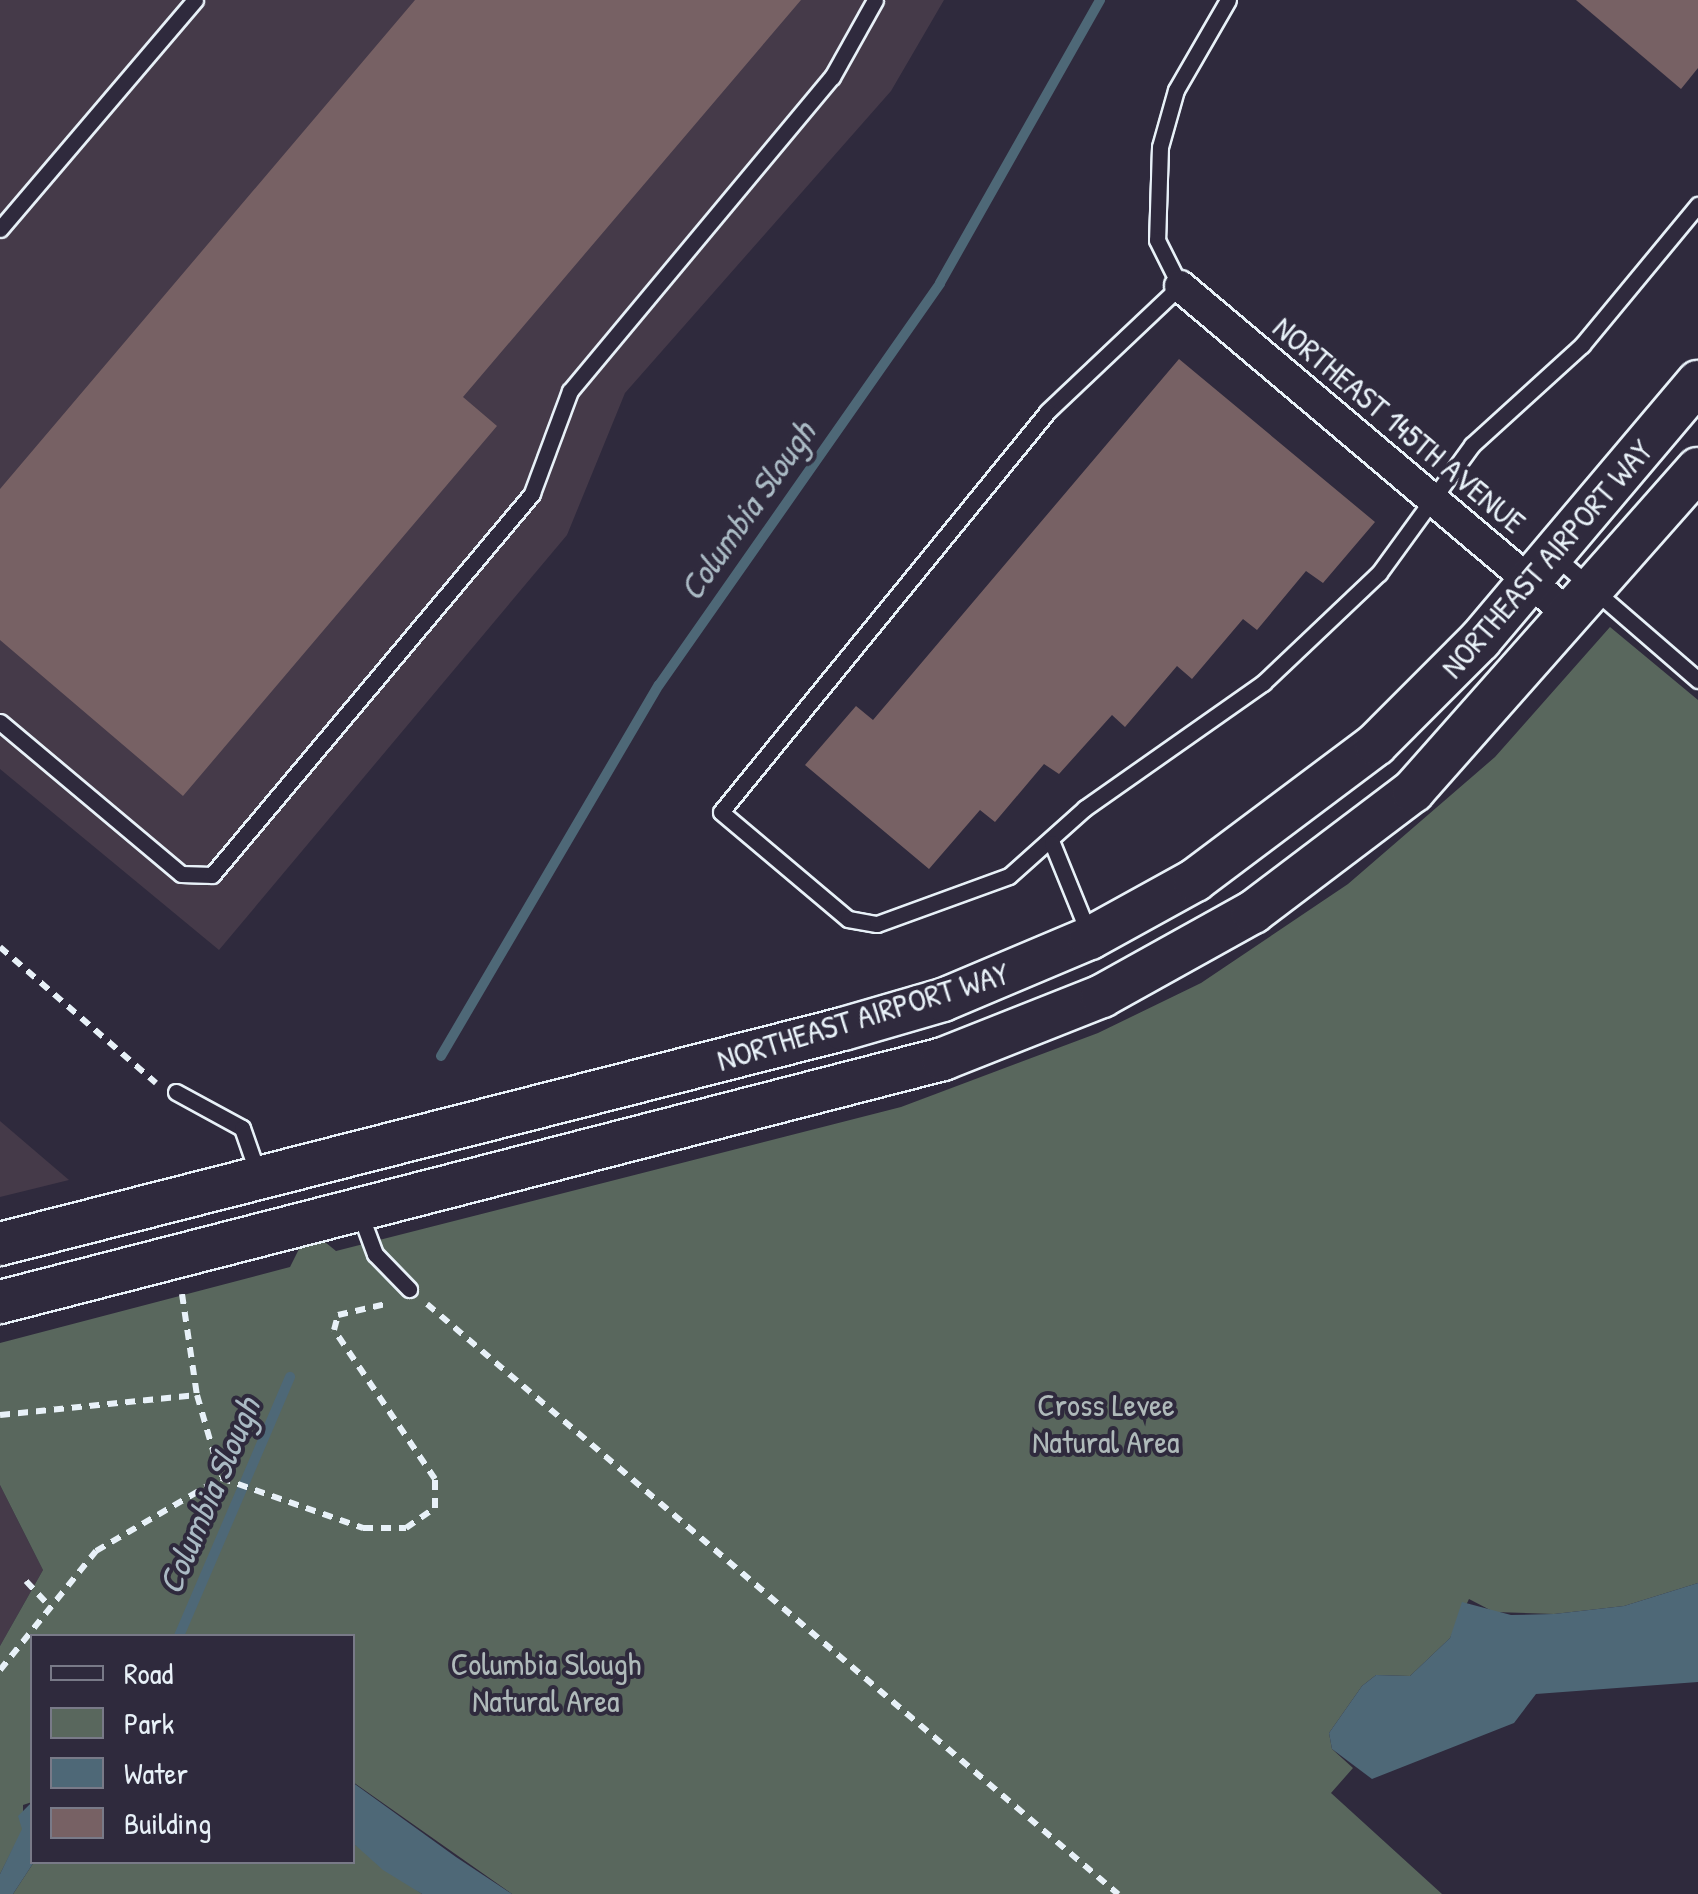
<!DOCTYPE html>
<style>
body{margin:0}
#map{position:relative;width:1698px;height:1894px;overflow:hidden;background:#2f2a3d;font-family:"Patrick Hand",sans-serif}
div>[style]{position:absolute}
[style*='--x']{left:calc(var(--x)*1px);top:calc(var(--y)*1px);width:calc(var(--w)*1px);rotate:calc(var(--a)*1deg)}
.built>*{inset:0;background:#453a49}
.green>*{inset:0;background:#59675d}
.water>*{inset:0;background:#4e6877}
.stream>*{height:10px;margin:-5px;padding:0 5px;transform-origin:5px;border-radius:5px;background:#4e6877}
.building>*{inset:0;background:#776164}
.path>*{height:6px;margin-top:-3px;transform-origin:0;background:repeating-linear-gradient(90deg,#e8f1f8 0 10px,transparent 0 18px)}
.roads{filter:drop-shadow(2px 0 #e8f1f8) drop-shadow(-2px 0 #e8f1f8) drop-shadow(0 2px #e8f1f8) drop-shadow(0 -2px #e8f1f8)}
.service>*{height:15px;margin:-7.5px;padding:0 7.5px;transform-origin:7.5px;border-radius:7.5px;background:#2f2a3d}
.minor>*{height:30px;margin:-15px;padding:0 15px;transform-origin:15px;border-radius:15px;background:#2f2a3d}
.secondary>*{height:42px;margin:-21px;padding:0 21px;transform-origin:21px;border-radius:21px;background:#2f2a3d}
span{translate:-50% -50%;white-space:nowrap;text-align:center;line-height:1.15;-webkit-text-stroke:8px #2f2a3d;paint-order:stroke}
.street-label{font-size:32px;color:#e8f1f8}
.park-label{font-size:32px;color:#afbaba}
.water-label{font-size:35px;color:#aabac4;font-style:italic}
.legend{position:absolute;left:30px;top:1634px;width:325px;height:230px;box-sizing:border-box;background:#2f2a3d;border:2px solid #797a88;margin:0;padding:12px 18px;list-style:none;font-size:30px;color:#e8f1f8}
.legend li{display:flex;align-items:center;gap:20px;height:50px}
.legend b{width:50px;border:2px solid #797a88}
</style>
<div id="map">
<div class="built">
<i style="clip-path:polygon(0 0,944px 0,891px 91px,625px 393px,567px 535px,219px 950px,0 769px)"></i>
<i style="clip-path:polygon(0 1121px,69px 1180px,0 1197px)"></i>
<i style="clip-path:polygon(0 1485px,43px 1570px,0 1646px)"></i>
</div>
<div class="green">
<i style="clip-path:polygon(1610px 627px,1698px 700px,1698px 1583px,1624px 1606px,1554px 1614px,1494px 1612px,1469px 1599px,1450px 1638px,1410px 1676px,1376px 1675px,1362px 1686px,1329px 1733px,1332px 1749px,1353px 1768px,1331px 1793px,1442px 1894px,512px 1894px,353px 1782px,352px 1636px,32px 1636px,32px 1802px,23px 1805px,23px 1829px,0 1874px,0 1646px,43px 1570px,0 1485px,0 1343px,290px 1267px,309px 1229px,336px 1251px,901px 1107px,1098px 1033px,1201px 983px,1348px 884px,1495px 757px)"></i>
<i style="clip-path:polygon(353px 1843px,422px 1894px,13px 1894px,34px 1862px,352px 1862px)"></i>
</div>
<div class="water">
<i style="clip-path:polygon(1698px 1583px,1698px 1682px,1536px 1694px,1514px 1723px,1372px 1779px,1332px 1749px,1329px 1733px,1362px 1686px,1376px 1675px,1410px 1676px,1450px 1638px,1462px 1602px,1511px 1615px,1554px 1614px,1624px 1606px)"></i>
<i style="clip-path:polygon(352px 1782px,456px 1857px,512px 1894px,422px 1894px,383px 1870px,353px 1843px)"></i>
<i style="clip-path:polygon(32px 1802px,34px 1862px,13px 1894px,0 1894px,0 1874px,22px 1829px,18px 1816px)"></i>
</div>
<div class="stream">
<i style="--x:441;--y:1056;--w:430;--a:-59.6"></i>
<i style="--x:659;--y:685;--w:490;--a:-55"></i>
<i style="--x:940;--y:283;--w:325;--a:-60.5"></i>
<i style="--x:179;--y:1636;--w:282;--a:-66.8"></i>
</div>
<div class="building">
<i style="clip-path:polygon(415px 0,801px 0,463px 397px,497px 426px,183px 796px,0 640px,0 489px)"></i>
<i style="clip-path:polygon(1576px 0,1698px 0,1698px 68px,1681px 89px)"></i>
<i style="clip-path:polygon(1179px 359px,1375px 522px,1323px 583px,1306px 571px,1257px 630px,1243px 619px,1192px 679px,1177px 666px,1125px 727px,1112px 715px,1059px 774px,1044px 764px,995px 822px,980px 810px,929px 869px,805px 765px,856px 706px,873px 720px)"></i>
</div>
<div class="path">
<i style="--x:0;--y:947;--w:207;--a:41.1"></i>
<i style="--x:182;--y:1294;--w:102;--a:81.6"></i>
<i style="--x:197;--y:1395;--w:86;--a:73.9"></i>
<i style="--x:427;--y:1304;--w:909;--a:40.49"></i>
<i style="--x:0;--y:1415;--w:198;--a:-5.8"></i>
<i style="--x:26;--y:1581;--w:34;--a:47"></i>
<i style="--x:0;--y:1670;--w:153;--a:-51.1"></i>
<i style="--x:96;--y:1551;--w:145;--a:-30.3"></i>
<i style="--x:221;--y:1478;--w:151;--a:19.4"></i>
<i style="--x:363;--y:1528;--w:43;--a:0"></i>
<i style="--x:406;--y:1528;--w:35;--a:-35"></i>
<i style="--x:435;--y:1508;--w:29;--a:-90"></i>
<i style="--x:435;--y:1479;--w:180;--a:-124.1"></i>
<i style="--x:334;--y:1330;--w:16;--a:-75"></i>
<i style="--x:338;--y:1315;--w:53;--a:-13"></i>
</div>
<div class="roads">
<div class="service">
<i style="--x:1228;--y:0;--w:104;--a:120"></i>
<i style="--x:1176;--y:90;--w:59;--a:105.7"></i>
<i style="--x:1160;--y:147;--w:93;--a:91.8"></i>
<i style="--x:1157;--y:240;--w:51;--a:63.4"></i>
<i style="--x:1180;--y:286;--w:182;--a:136.6"></i>
<i style="--x:1048;--y:411;--w:517;--a:129.2"></i>
<i style="--x:721;--y:812;--w:166;--a:40.1"></i>
<i style="--x:848;--y:919;--w:29;--a:10"></i>
<i style="--x:877;--y:924;--w:140;--a:-20"></i>
<i style="--x:1009;--y:876;--w:102;--a:-41.8"></i>
<i style="--x:1085;--y:808;--w:218;--a:-35.1"></i>
<i style="--x:1263;--y:683;--w:160;--a:-43.5"></i>
<i style="--x:1379;--y:573;--w:158;--a:-54"></i>
<i style="--x:1472;--y:445;--w:149;--a:-42.3"></i>
<i style="--x:1582;--y:345;--w:182;--a:-50.4"></i>
<i style="--x:0;--y:229;--w:301;--a:-49.6"></i>
<i style="--x:1556;--y:557;--w:188;--a:40.9"></i>
<i style="--x:0;--y:722;--w:236;--a:40"></i>
<i style="--x:181;--y:874;--w:31;--a:2"></i>
<i style="--x:212;--y:875;--w:498;--a:-50"></i>
<i style="--x:532;--y:493;--w:109;--a:-69.6"></i>
<i style="--x:570;--y:391;--w:409;--a:-50.2"></i>
<i style="--x:832;--y:77;--w:88;--a:-60.8"></i>
<i style="--x:1052;--y:843;--w:98;--a:67.9"></i>
<i style="--x:176;--y:1092;--w:75;--a:28.6"></i>
<i style="--x:242;--y:1128;--w:49;--a:70.8"></i>
<i style="--x:359;--y:1211;--w:46;--a:69.6"></i>
<i style="--x:375;--y:1254;--w:49;--a:45.8"></i>
</div>
<div class="minor">
<i style="--x:1180;--y:286;--w:514;--a:40.19"></i>
</div>
<div class="secondary">
<i style="--x:0;--y:1244;--w:870;--a:-14.31"></i>
<i style="--x:843;--y:1029;--w:104;--a:-16.2"></i>
<i style="--x:943;--y:1000;--w:160;--a:-22.9"></i>
<i style="--x:1090;--y:938;--w:120;--a:-28.9"></i>
<i style="--x:1195;--y:880;--w:226;--a:-36.9"></i>
<i style="--x:1376;--y:744;--w:147;--a:-45"></i>
<i style="--x:1480;--y:640;--w:338;--a:-49.8"></i>
<i style="--x:0;--y:1302;--w:974;--a:-14.45"></i>
<i style="--x:943;--y:1059;--w:171;--a:-21.6"></i>
<i style="--x:1102;--y:996;--w:173;--a:-29.1"></i>
<i style="--x:1253;--y:912;--w:201;--a:-37.1"></i>
<i style="--x:1413;--y:791;--w:430;--a:-48.5"></i>
</div>
</div>
<div class="street-label">
<span style="left:1399px;top:425px;rotate:40deg">NORTHEAST 145TH AVENUE</span>
<span style="left:1547px;top:559px;rotate:-49deg">NORTHEAST AIRPORT WAY</span>
<span style="left:863px;top:1017px;rotate:-17deg">NORTHEAST AIRPORT WAY</span>
</div>
<div class="park-label">
<span style="left:1106px;top:1424px">Cross Levee<br>Natural Area</span>
<span style="left:546px;top:1683px">Columbia Slough<br>Natural Area</span>
</div>
<div class="water-label">
<span style="left:747px;top:511px;rotate:-55deg">Columbia Slough</span>
<span style="left:209px;top:1496px;rotate:-67deg">Columbia Slough</span>
</div>
<ul class="legend">
<li><b style="height:12px;background:#2f2a3d"></b>Road</li>
<li><b style="height:28px;background:#59675d"></b>Park</li>
<li><b style="height:28px;background:#4e6877"></b>Water</li>
<li><b style="height:28px;background:#776164"></b>Building</li>
</ul>
</div>
